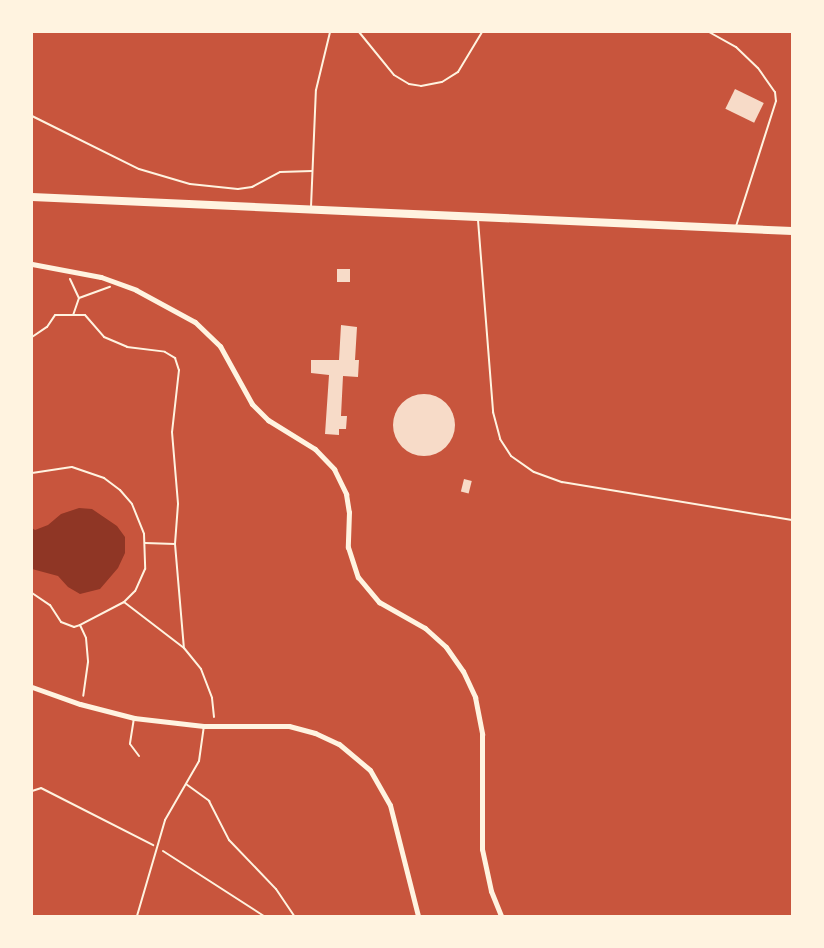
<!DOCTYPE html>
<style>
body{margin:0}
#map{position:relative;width:824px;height:948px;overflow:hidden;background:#c8553d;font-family:"Source Sans 3",sans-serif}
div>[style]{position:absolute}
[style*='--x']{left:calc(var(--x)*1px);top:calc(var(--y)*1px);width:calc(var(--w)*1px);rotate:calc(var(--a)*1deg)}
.water>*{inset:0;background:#8f3625}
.building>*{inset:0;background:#f7dbc8;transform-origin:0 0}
.round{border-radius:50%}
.path>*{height:2px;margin:-1px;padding:0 1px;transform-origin:1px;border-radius:1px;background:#fff3e0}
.service>*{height:2px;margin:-1px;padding:0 1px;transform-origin:1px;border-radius:1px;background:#fff3e0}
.minor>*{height:5px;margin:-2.5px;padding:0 2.5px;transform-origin:2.5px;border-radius:2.5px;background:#fff3e0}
.primary>*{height:8px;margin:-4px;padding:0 4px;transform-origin:4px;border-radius:4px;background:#fff3e0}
span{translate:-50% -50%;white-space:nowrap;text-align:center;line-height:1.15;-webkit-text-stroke:6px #fff3e0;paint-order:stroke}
.frame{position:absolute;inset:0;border:33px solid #fff3e0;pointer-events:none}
</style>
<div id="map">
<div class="water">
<i style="clip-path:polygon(79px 508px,92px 509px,117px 526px,125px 537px,125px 553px,118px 568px,100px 589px,80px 594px,68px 587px,58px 576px,32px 569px,32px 528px,35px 530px,48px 525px,61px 514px)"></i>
</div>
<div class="building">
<i style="left:735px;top:89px;width:32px;height:22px;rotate:26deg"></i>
<i style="left:337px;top:269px;width:13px;height:13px"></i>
<i style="clip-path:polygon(341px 325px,357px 327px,355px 360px,359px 360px,358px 377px,343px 376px,341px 416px,347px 416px,346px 429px,339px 429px,339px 435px,325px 434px,329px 375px,311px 373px,311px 360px,339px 360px)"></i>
<i class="round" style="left:393px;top:394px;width:62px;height:62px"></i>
<i style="left:464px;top:479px;width:8px;height:13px;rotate:14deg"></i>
</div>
<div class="path">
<i style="--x:70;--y:279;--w:21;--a:65"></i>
<i style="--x:79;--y:298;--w:18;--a:109"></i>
<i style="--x:79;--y:298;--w:33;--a:-20"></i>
<i style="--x:32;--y:337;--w:18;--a:-34"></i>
<i style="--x:47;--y:327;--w:14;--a:-56"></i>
<i style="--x:55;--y:315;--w:30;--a:0"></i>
<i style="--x:85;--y:315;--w:29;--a:49"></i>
<i style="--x:104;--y:337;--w:25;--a:23"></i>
<i style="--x:127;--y:347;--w:38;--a:7"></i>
<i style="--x:165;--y:352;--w:12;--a:31"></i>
<i style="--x:175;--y:358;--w:13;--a:72"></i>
<i style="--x:179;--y:370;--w:62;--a:96.4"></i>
<i style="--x:172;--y:432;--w:72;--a:85.2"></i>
<i style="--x:178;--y:504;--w:40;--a:94.3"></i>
<i style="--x:175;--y:544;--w:104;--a:85.1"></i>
<i style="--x:32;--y:473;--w:40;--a:-8.5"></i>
<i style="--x:72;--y:467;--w:34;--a:19"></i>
<i style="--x:104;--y:478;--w:20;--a:37"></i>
<i style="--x:120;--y:490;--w:18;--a:49"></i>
<i style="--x:132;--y:504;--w:32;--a:68"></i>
<i style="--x:144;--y:534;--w:35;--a:88"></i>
<i style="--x:145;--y:569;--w:24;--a:114"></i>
<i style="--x:135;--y:591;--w:16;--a:135"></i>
<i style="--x:124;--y:602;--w:50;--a:152.4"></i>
<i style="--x:80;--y:625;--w:14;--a:65"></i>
<i style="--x:86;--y:638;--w:24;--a:85"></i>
<i style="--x:88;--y:662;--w:34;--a:98"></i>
<i style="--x:145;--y:543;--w:30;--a:2"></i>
<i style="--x:32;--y:593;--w:22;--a:34"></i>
<i style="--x:50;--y:605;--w:20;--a:57"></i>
<i style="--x:61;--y:622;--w:14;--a:21"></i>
<i style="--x:74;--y:627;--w:6;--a:-18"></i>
<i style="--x:124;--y:602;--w:76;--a:37.5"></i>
<i style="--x:184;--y:648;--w:27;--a:51"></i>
<i style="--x:201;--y:669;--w:31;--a:69"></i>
<i style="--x:212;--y:698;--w:19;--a:84"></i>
<i style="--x:32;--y:791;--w:9;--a:-18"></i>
<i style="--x:41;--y:788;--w:126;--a:27"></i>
<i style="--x:163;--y:851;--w:120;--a:32.8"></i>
</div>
<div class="service">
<i style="--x:359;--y:32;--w:55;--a:50.9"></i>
<i style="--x:394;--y:75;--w:17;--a:31"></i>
<i style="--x:409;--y:84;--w:12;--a:9"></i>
<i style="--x:421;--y:86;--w:21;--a:-11"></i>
<i style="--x:442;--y:82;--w:19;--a:-32"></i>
<i style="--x:458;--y:72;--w:47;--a:-59"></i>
<i style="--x:709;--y:32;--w:31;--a:29"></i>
<i style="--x:736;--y:47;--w:30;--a:44"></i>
<i style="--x:758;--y:68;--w:29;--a:55"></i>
<i style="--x:775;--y:92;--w:9;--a:84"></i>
<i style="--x:776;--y:101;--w:131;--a:107.7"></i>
<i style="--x:32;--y:116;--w:119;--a:26.4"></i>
<i style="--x:139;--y:169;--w:53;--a:16.4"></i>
<i style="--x:190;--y:184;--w:48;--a:5.9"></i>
<i style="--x:238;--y:189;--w:14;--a:-8"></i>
<i style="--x:252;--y:187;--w:32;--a:-28"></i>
<i style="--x:280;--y:172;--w:32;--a:-2"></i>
<i style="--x:311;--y:207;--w:117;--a:-87.6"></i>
<i style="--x:316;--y:90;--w:60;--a:-76.4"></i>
<i style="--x:478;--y:220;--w:193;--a:85.5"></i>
<i style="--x:493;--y:412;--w:28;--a:75"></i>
<i style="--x:500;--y:439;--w:20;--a:57"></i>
<i style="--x:511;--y:456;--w:28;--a:35"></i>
<i style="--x:534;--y:472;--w:30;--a:20"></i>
<i style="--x:562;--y:482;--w:233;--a:9.4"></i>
<i style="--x:134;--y:718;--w:26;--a:99"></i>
<i style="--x:130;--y:744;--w:15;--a:53"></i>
<i style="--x:186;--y:784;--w:29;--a:36"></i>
<i style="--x:209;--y:801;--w:44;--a:62.9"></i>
<i style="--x:229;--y:840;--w:68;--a:46.2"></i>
<i style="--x:276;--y:889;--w:32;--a:56"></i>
<i style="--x:137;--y:916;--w:100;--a:-73.7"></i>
<i style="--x:165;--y:820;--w:68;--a:-60"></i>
<i style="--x:199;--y:761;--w:35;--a:-82"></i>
</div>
<div class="minor">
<i style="--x:32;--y:264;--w:70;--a:10.7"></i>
<i style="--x:101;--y:277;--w:37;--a:20"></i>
<i style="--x:136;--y:290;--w:67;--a:28.5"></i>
<i style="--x:195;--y:322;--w:35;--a:44"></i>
<i style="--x:220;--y:346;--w:66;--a:61.1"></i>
<i style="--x:252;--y:404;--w:23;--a:45"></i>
<i style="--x:268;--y:420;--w:55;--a:31.7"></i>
<i style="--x:315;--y:449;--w:28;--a:46"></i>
<i style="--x:334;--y:469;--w:28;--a:64"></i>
<i style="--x:346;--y:494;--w:18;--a:81"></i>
<i style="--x:349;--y:512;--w:35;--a:92"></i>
<i style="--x:348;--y:547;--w:32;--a:72"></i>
<i style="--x:358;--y:577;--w:33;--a:50"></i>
<i style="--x:379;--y:602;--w:53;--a:29.5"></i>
<i style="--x:425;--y:628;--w:28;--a:42"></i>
<i style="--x:446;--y:647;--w:29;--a:55"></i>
<i style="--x:463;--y:671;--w:29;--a:65"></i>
<i style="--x:475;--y:697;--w:38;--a:79"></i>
<i style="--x:482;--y:734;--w:115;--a:90"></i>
<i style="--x:482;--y:849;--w:43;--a:77.9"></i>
<i style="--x:491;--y:891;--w:27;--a:68"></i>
<i style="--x:32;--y:687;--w:51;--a:19.5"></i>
<i style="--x:80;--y:704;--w:56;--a:14.5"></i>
<i style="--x:134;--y:718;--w:70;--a:6.5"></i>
<i style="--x:204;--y:726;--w:85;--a:0"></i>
<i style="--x:289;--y:726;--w:27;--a:15"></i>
<i style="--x:315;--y:733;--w:26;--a:25"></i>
<i style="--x:339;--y:744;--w:40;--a:40"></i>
<i style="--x:370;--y:770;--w:40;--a:60.3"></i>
<i style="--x:390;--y:805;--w:114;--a:75.8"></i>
</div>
<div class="primary">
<i style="--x:32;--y:197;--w:761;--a:2.56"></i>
</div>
<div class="frame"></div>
</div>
